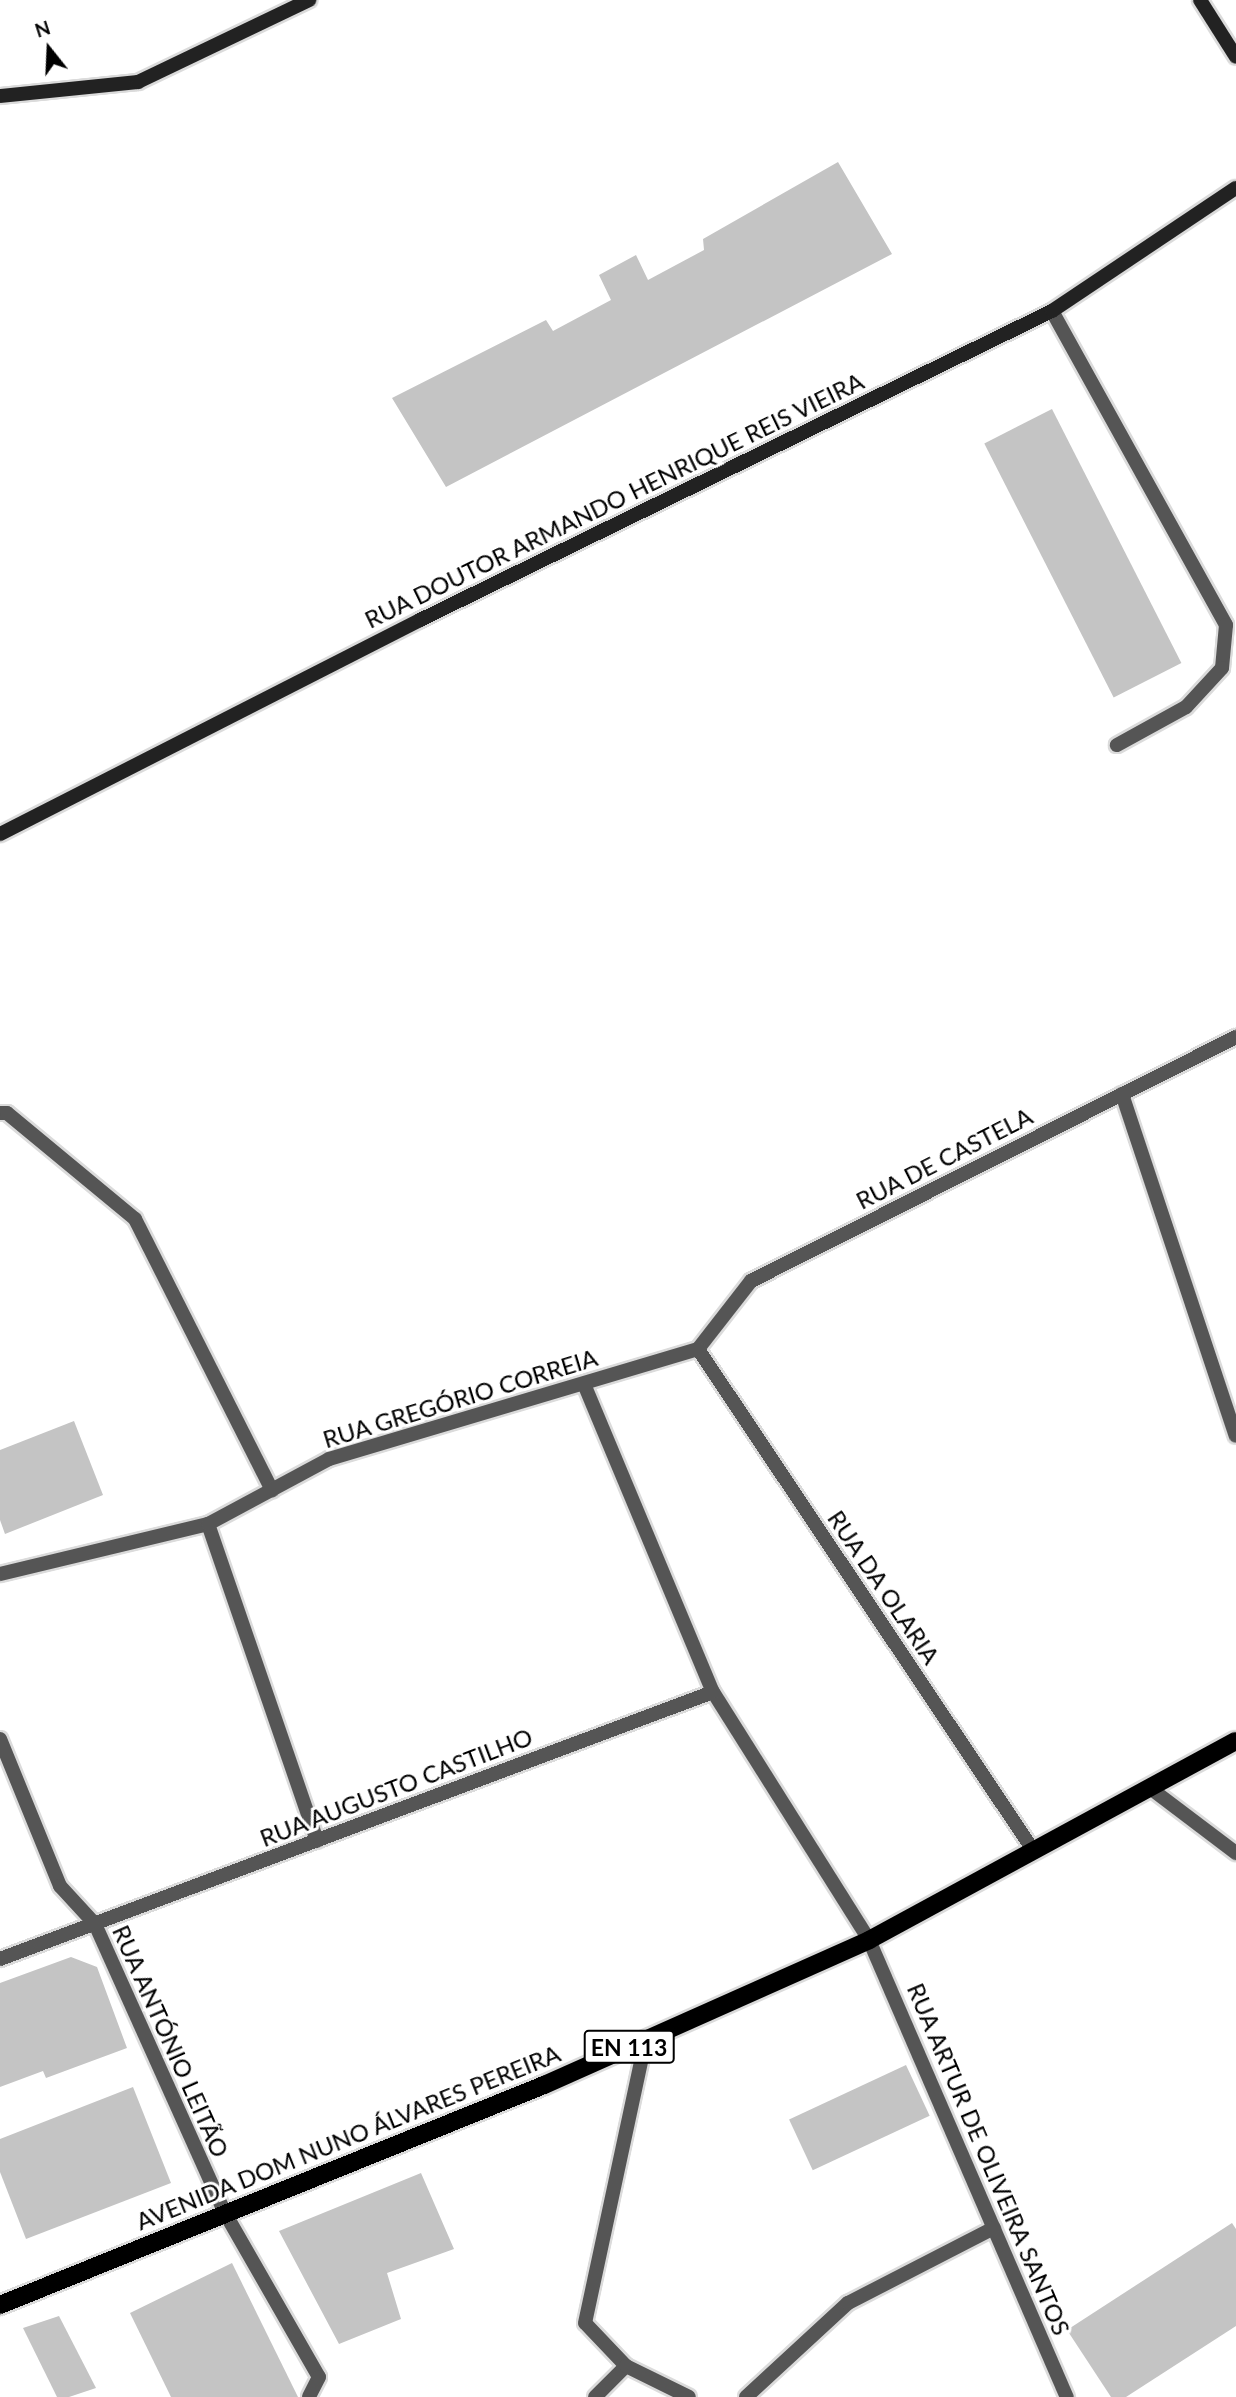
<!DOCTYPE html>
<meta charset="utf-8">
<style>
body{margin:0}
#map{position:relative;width:1236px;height:2397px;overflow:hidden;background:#fff;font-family:Lato,sans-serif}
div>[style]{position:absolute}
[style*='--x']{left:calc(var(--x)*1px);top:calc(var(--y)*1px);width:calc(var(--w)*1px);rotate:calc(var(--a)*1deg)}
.building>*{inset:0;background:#c4c4c4;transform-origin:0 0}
.roads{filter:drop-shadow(2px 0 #dbdbdb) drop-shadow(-2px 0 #dbdbdb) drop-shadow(0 2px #dbdbdb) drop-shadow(0 -2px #dbdbdb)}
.street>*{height:14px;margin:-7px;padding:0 7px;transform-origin:7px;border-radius:7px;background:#555}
.secondary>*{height:14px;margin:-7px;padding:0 7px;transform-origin:7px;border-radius:7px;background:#222}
.primary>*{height:18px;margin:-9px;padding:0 9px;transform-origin:9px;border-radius:9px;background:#000}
span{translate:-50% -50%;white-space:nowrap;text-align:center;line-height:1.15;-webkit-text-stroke:6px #fff;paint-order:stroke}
.shield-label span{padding:2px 5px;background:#fff;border:2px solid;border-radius:5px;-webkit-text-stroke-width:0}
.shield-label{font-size:23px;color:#000;font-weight:700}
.street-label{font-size:24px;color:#000}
.north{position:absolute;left:14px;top:14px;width:70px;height:70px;-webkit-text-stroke:5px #fff;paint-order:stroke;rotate:342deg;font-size:19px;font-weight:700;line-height:28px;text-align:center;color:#000}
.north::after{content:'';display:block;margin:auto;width:24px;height:32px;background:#000;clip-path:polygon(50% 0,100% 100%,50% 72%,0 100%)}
</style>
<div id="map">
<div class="building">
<i style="clip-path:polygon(838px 162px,892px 254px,446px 487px,392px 398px,546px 320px,553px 331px,611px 300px,599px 275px,636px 255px,648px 280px,704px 250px,703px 239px)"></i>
<i style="left:1052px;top:409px;width:285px;height:76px;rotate:63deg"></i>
<i style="clip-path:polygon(74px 1421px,103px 1495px,5px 1534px,0 1520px,0 1450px)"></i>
<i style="clip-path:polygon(71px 1957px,97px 1967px,127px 2048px,46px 2078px,43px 2071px,0 2087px,0 1983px)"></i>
<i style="left:906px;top:2065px;width:56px;height:129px;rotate:65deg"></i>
<i style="clip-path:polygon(133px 2087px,171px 2183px,26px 2239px,0 2172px,0 2139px)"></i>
<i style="clip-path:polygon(421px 2173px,454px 2249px,387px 2273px,401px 2319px,339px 2344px,279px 2231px)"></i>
<i style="clip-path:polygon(1232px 2223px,1236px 2229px,1236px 2326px,1126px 2397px,1111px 2397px,1067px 2330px)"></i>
<i style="clip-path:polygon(232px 2263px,298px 2397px,171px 2397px,130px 2313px)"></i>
<i style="clip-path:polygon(59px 2316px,96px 2388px,69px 2397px,57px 2397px,23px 2328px)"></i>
</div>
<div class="roads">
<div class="street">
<i style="--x:1052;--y:311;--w:359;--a:61"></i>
<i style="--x:1226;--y:625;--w:43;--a:95.3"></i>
<i style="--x:1222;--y:668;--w:53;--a:132.7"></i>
<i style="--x:1186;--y:707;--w:79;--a:151.2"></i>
<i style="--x:1122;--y:1094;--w:360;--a:71.6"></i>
<i style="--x:0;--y:1113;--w:7;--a:0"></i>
<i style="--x:7;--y:1113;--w:166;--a:39.6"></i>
<i style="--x:135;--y:1219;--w:304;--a:63.2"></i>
<i style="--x:698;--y:1349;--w:86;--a:-52.1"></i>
<i style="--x:751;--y:1281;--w:543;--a:-26.71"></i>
<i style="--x:698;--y:1349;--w:603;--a:56.23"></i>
<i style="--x:584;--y:1384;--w:334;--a:67.3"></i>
<i style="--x:713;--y:1692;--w:293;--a:57.8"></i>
<i style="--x:869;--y:1940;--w:498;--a:66.6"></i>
<i style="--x:208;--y:1524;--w:335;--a:71"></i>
<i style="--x:0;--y:1574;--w:214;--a:-13.5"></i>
<i style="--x:208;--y:1524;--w:137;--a:-28.2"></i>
<i style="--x:329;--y:1459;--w:385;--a:-16.6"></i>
<i style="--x:0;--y:1739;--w:159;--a:67.8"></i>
<i style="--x:60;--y:1886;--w:52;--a:47.4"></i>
<i style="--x:95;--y:1924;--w:317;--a:65.8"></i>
<i style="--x:225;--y:2213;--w:189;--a:60.2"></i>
<i style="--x:319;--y:2377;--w:22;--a:117"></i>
<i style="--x:1150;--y:1788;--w:108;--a:37.1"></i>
<i style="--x:0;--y:1959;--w:761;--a:-20.53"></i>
<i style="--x:626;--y:2366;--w:59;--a:-133.6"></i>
<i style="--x:585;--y:2323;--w:290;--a:-77.9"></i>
<i style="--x:595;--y:2397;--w:44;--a:-45"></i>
<i style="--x:626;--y:2366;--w:70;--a:26.2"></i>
<i style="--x:746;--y:2397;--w:139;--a:-42.7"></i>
<i style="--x:848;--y:2303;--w:164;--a:-27.2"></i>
</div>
<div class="secondary">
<i style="--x:1200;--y:0;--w:67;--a:57.7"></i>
<i style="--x:0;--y:96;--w:139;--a:-5.8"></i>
<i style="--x:138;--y:82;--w:190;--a:-25.6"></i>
<i style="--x:0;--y:834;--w:471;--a:-27"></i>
<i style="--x:420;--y:620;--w:703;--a:-26.06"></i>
<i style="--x:1052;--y:311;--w:221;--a:-33.8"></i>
</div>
<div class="primary">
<i style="--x:0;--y:2305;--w:587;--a:-22.02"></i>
<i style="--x:544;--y:2085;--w:356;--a:-24"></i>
<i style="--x:869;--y:1940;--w:417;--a:-28.5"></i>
</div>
</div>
<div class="shield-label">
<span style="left:629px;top:2047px">EN 113</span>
</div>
<div class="street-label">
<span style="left:614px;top:500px;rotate:-26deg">RUA DOUTOR ARMANDO HENRIQUE REIS VIEIRA</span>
<span style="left:944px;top:1158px;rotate:-27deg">RUA DE CASTELA</span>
<span style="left:460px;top:1398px;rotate:-17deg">RUA GREGÓRIO CORREIA</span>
<span style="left:884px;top:1587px;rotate:56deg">RUA DA OLARIA</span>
<span style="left:396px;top:1787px;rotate:-21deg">RUA AUGUSTO CASTILHO</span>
<span style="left:171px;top:2041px;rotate:66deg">RUA ANTÓNIO LEITÃO</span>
<span style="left:348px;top:2137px;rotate:-22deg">AVENIDA DOM NUNO ÁLVARES PEREIRA</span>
<span style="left:989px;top:2159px;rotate:67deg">RUA ARTUR DE OLIVEIRA SANTOS</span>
</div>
<div class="north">N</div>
</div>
